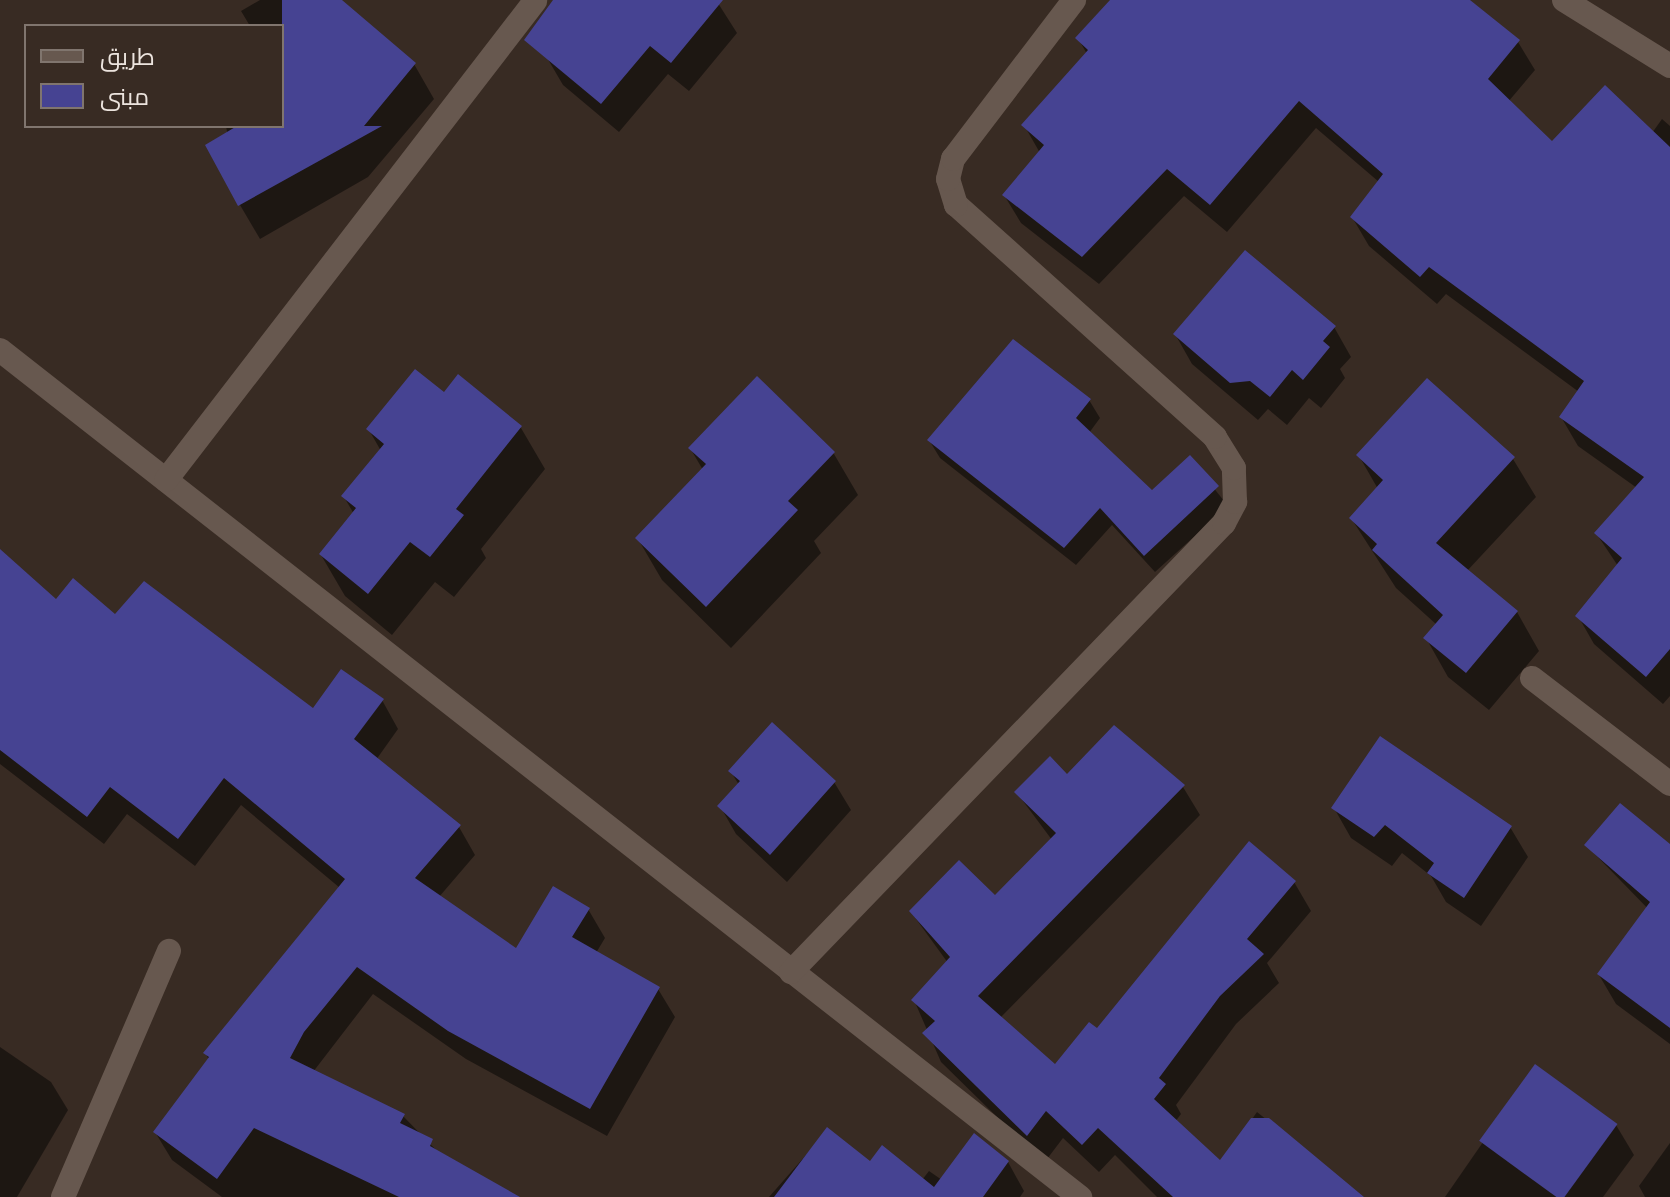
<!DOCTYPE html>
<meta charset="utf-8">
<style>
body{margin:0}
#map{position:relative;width:1670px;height:1197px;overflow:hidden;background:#382b23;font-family:"Open Sans",Cairo,sans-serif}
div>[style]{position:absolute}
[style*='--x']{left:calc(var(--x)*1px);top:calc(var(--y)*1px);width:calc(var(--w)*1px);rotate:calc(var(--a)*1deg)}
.shadow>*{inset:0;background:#0007}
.building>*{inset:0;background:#464392;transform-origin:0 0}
.minor>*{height:24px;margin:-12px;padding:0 12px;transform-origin:12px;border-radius:12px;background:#67584f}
span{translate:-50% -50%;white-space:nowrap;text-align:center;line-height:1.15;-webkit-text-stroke:6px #382b23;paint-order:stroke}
.legend{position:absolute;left:24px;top:24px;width:260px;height:104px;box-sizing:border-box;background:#382b23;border:2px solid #80756e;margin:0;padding:10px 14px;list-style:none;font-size:24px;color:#ece4de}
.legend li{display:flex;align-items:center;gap:16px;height:40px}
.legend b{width:40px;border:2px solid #80756e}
</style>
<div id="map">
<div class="shadow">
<i style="clip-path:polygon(260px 0,306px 0,414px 64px,434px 99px,368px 177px,260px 239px,240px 205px,226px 126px,282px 126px,282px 26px,250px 26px,241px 11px)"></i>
<i style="clip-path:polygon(591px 0,716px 0,737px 33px,689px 91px,668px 74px,619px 132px,563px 85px,546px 56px)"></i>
<i style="clip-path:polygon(1115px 0,1467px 0,1518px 42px,1535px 70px,1508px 102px,1552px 144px,1652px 133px,1662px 119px,1670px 126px,1670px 696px,1663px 704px,1594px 644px,1578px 616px,1618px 566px,1596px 533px,1637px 488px,1578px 446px,1561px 417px,1579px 392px,1446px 294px,1437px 304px,1369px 246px,1352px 217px,1379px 182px,1316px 128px,1227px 232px,1184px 196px,1099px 284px,1021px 223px,1004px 195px,1040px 153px,1024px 125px,1087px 54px,1079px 40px)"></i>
<i style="clip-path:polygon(1334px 327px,1351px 357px,1340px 369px,1345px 378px,1321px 408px,1309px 398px,1287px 425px,1268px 409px,1258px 420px,1192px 364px,1175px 334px)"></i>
<i style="clip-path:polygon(757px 379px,834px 454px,858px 495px,814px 541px,821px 553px,731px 648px,662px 580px,638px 539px,703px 470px,690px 448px)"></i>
<i style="clip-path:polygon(444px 394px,521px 428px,545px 469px,481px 549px,486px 558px,454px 597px,435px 582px,392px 635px,345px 596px,321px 555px,354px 514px,344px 497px,381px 451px,369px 430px)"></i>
<i style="clip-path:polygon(1089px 400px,1100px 418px,1089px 433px,1152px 493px,1190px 458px,1228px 506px,1155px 572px,1112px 525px,1076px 565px,940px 458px,929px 440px)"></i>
<i style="clip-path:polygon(1359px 456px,1513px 459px,1536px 497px,1467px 571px,1517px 612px,1539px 651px,1489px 710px,1448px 677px,1426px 638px,1437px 625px,1396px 588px,1351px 518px,1378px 489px)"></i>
<i style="clip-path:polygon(0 552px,57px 601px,115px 617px,313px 711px,382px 700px,398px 729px,376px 760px,459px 827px,475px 855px,439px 897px,517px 951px,588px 909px,605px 938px,596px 953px,658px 989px,675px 1017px,607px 1136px,466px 1059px,373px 994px,313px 1072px,403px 1116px,439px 1153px,516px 1197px,222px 1197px,172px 1160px,155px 1132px,209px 1060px,206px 1054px,340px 888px,241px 805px,195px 866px,127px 814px,104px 844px,0 764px)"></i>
<i style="clip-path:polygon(731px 772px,834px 782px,851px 810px,787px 882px,736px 834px,720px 806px,739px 785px)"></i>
<i style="clip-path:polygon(1067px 776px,1183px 787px,1200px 815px,1000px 1018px,1056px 1067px,1294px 882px,1311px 911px,1267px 963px,1279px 983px,1236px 1024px,1176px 1105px,1181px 1114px,1175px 1122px,1221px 1163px,1257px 1112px,1337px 1176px,1349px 1197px,1157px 1197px,1115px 1155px,1099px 1172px,1063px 1138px,1044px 1163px,941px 1062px,914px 1000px,948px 963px,911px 912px,995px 898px,1052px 840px,1017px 793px)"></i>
<i style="clip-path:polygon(1334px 808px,1510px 827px,1528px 857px,1481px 926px,1446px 902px,1431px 876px,1402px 853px,1392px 866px,1351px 838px)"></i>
<i style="clip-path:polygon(1586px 845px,1670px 846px,1670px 1044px,1616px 1004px,1599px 975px,1655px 916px)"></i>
<i style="clip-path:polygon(0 1047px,51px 1082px,68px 1110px,17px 1197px,0 1197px)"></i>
<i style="clip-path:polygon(1535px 1067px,1616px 1125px,1634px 1155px,1603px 1197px,1445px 1197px)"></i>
<i style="clip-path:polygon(828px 1130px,870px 1164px,922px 1180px,929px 1171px,942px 1180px,1008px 1162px,1024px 1191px,1020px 1197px,769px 1197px)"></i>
<i style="clip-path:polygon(1670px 1143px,1670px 1197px,1645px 1197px,1639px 1186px)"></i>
</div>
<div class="building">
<i style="clip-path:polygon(282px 0,342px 0,416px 63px,364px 126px,382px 126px,238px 206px,205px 145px,237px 126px,282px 126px)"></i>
<i style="clip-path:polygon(553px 0,723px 0,671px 63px,650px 46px,601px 104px,524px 40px)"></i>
<i style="clip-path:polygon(1110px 0,1470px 0,1520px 40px,1488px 79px,1552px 141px,1605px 85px,1670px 147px,1670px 649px,1646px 677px,1575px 616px,1622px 558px,1594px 533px,1644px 477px,1559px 417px,1584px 381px,1429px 267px,1420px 277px,1350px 217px,1383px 174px,1299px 101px,1210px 205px,1167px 169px,1082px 257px,1002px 195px,1044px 145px,1021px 125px,1088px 50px,1075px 38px)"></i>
<i style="clip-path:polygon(1245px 250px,1336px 326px,1323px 341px,1330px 347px,1303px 380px,1292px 370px,1270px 397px,1250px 381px,1230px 383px,1173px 334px)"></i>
<i style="clip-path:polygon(1013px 339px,1091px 399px,1076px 418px,1152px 490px,1190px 455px,1219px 486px,1144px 556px,1100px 508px,1064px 548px,927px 440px)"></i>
<i style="clip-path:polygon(415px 369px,444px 392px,458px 374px,522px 426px,456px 509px,464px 515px,430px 557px,410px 542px,368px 594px,319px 554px,356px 508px,341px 496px,384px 444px,366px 429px)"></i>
<i style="clip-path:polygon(757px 376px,835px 452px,788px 501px,798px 510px,706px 607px,635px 538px,706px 464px,688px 448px)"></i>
<i style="clip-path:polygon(1427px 378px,1515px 457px,1436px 543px,1518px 611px,1466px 673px,1423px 638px,1443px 615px,1372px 550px,1377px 544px,1349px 518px,1383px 480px,1356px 455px)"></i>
<i style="clip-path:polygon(0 549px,56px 599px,73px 578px,115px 614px,144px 581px,313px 708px,341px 669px,384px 699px,354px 739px,461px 825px,415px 878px,516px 948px,553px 886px,590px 908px,572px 937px,660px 987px,590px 1109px,448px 1031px,357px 967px,304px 1032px,290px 1058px,405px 1114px,400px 1123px,433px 1139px,430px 1146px,520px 1197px,399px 1197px,254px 1128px,217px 1179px,153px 1132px,209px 1057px,203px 1053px,345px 879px,224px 778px,178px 839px,110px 787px,87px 817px,0 750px)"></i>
<i style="clip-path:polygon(772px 722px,836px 781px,770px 855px,717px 806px,740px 781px,728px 771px)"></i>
<i style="clip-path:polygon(1114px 725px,1185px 785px,978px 996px,1055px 1064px,1089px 1022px,1097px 1028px,1249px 841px,1296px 881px,1247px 939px,1264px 954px,1220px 996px,1159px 1078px,1166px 1084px,1154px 1099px,1220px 1160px,1251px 1118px,1269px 1118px,1364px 1197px,1173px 1197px,1098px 1128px,1082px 1145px,1046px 1111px,1027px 1136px,922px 1033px,935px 1021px,911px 1000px,950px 957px,909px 911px,959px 860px,995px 895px,1056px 833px,1014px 792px,1050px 756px,1067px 774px)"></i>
<i style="clip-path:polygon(1380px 736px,1512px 826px,1464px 898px,1427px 873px,1434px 863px,1385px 825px,1374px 837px,1331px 808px)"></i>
<i style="clip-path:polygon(1620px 803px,1670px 844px,1670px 1028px,1597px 974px,1650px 902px,1584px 845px)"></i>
<i style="left:1535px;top:1064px;width:102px;height:95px;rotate:36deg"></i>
<i style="clip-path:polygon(827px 1127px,870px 1161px,882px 1145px,934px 1187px,974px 1133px,1009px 1161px,983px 1197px,774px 1197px)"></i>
</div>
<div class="minor">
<i style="--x:1564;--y:0;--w:125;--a:31.9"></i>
<i style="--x:0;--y:350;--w:1373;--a:38.11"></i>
<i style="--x:166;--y:480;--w:605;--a:-52.39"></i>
<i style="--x:1532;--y:678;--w:174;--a:37.5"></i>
<i style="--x:791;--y:972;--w:624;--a:-46.04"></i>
<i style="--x:1224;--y:523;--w:24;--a:-62"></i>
<i style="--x:1235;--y:502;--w:34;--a:-92"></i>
<i style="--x:1234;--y:468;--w:36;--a:-122"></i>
<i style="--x:1215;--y:437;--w:348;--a:-138.1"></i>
<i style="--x:956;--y:205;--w:27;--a:-107"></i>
<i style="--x:948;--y:179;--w:21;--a:-76"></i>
<i style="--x:953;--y:159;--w:200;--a:-52.7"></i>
<i style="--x:63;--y:1197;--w:268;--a:-66.7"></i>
</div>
<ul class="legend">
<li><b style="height:10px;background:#67584f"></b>طريق</li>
<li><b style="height:22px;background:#464392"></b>مبنى</li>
</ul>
</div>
